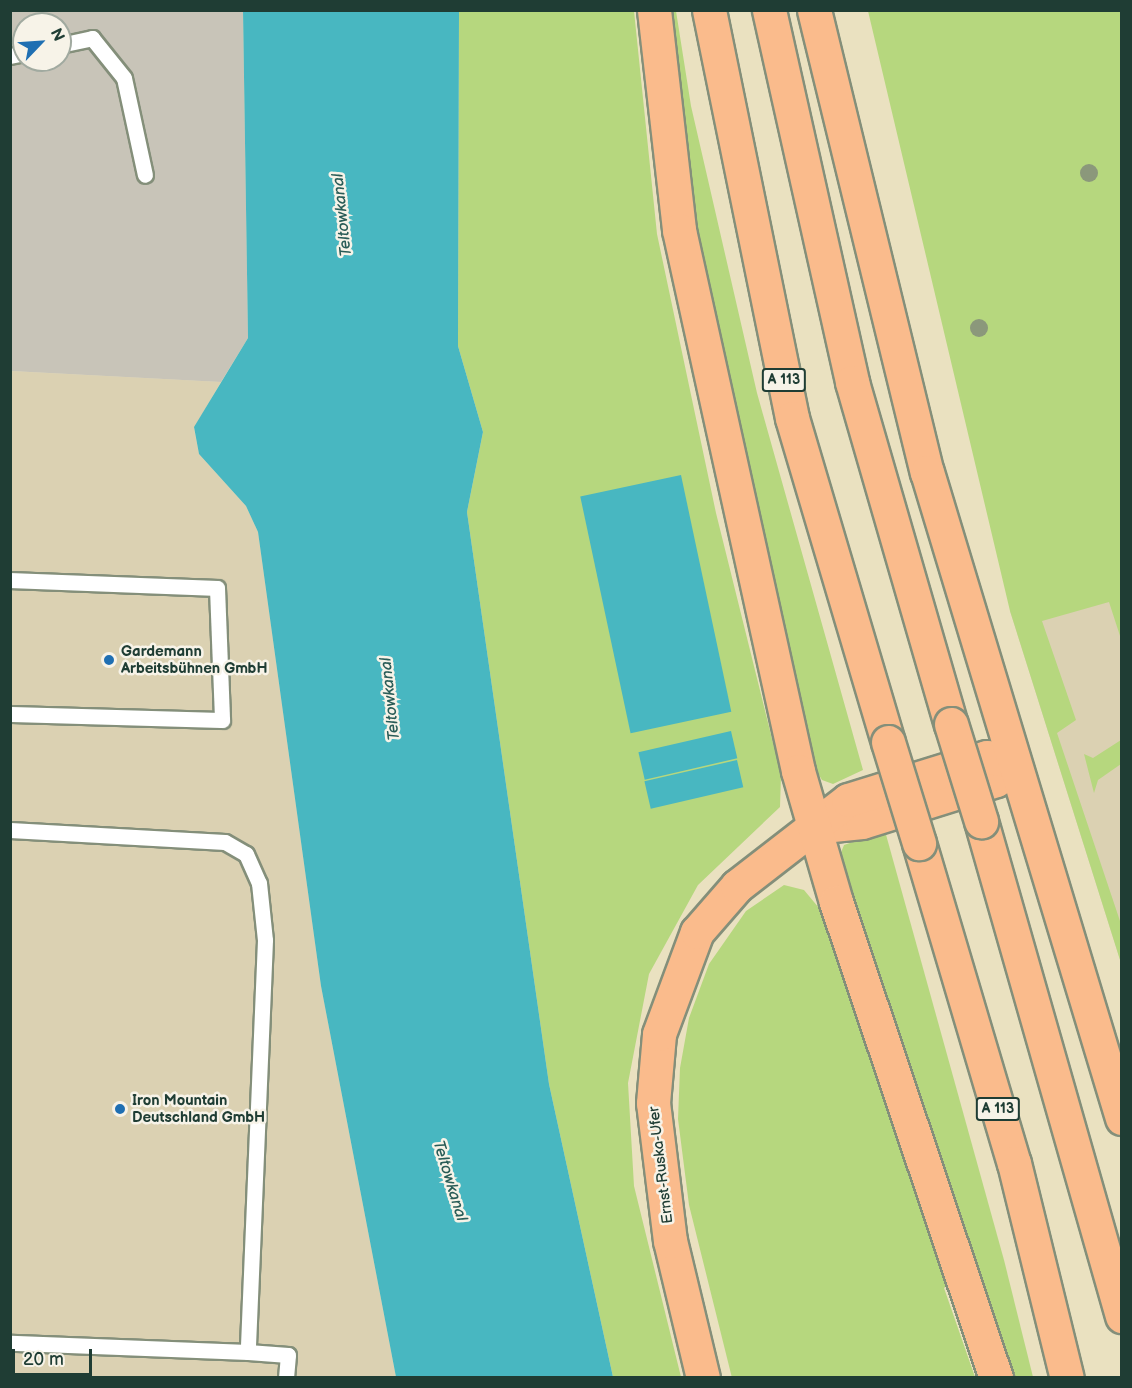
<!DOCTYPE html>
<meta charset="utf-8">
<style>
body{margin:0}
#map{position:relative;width:1132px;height:1388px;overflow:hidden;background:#eae1c0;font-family:"Balsamiq Sans",sans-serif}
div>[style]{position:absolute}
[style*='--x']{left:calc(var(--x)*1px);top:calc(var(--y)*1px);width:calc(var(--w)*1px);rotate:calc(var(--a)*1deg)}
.built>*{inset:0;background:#dbd1b2}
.industrial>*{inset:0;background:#c8c4b8}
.green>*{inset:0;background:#b6d77e}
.water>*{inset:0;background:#48b7c1;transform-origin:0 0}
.roads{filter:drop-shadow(2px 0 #848f7a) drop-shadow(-2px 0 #848f7a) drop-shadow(0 2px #848f7a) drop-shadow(0 -2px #848f7a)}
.lane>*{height:15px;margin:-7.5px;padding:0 7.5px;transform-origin:7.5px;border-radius:7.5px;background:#fff}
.primary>*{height:33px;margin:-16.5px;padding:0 16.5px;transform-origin:16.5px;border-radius:16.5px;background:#fabb8c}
.highway>*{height:33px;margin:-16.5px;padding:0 16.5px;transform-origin:16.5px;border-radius:16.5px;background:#fabb8c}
.bridges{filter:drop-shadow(2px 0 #848f7a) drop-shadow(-2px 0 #848f7a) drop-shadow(0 2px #848f7a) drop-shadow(0 -2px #848f7a)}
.highway-bridge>*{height:33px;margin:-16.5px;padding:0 16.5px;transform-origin:16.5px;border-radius:16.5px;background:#fabb8c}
.trees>*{width:18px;height:18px;margin:-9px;border-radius:50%;background:#8b987b}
.dots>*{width:16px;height:16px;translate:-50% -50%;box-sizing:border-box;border:3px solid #f7f3e8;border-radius:50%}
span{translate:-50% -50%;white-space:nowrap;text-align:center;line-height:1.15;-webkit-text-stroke:5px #f7f3e8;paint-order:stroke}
.shield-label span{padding:2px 4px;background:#f7f3e8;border:2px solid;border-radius:4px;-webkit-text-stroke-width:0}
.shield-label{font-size:14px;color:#1f3d34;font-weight:700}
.poi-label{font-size:15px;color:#1f3d34;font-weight:700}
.left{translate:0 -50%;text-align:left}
.street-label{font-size:15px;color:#1f3d34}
.water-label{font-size:16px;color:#295c57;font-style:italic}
.frame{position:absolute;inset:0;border:12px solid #1f3d34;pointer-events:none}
.north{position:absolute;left:12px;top:12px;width:60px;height:60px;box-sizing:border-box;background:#f7f3e8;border:2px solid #a1aaa0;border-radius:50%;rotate:65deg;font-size:16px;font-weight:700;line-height:24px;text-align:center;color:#1f3d34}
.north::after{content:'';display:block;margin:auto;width:21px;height:27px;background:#1f6fb2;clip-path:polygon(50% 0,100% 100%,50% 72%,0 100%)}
.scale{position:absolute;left:12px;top:1349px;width:80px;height:27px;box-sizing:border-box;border:3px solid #1f3d34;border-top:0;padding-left:8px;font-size:18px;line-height:21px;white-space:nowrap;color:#1f3d34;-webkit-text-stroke:4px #f7f3e8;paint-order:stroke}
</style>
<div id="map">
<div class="built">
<i style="clip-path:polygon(10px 371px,221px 382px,194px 428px,199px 454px,246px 506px,258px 532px,321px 986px,396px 1377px,11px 1377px)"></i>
<i style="clip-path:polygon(1121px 592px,1121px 963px,1010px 611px)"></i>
</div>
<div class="industrial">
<i style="clip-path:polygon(evenodd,10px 11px,243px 11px,248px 338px,221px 382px,11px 371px,10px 11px,24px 24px,60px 24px,60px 60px,24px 60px,24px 24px)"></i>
</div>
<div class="green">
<i style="clip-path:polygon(459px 11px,634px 11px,657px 234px,716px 513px,781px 775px,780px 807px,698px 885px,649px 974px,628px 1083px,634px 1186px,681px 1377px,613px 1377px,549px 1084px,467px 512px,483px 432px,458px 346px)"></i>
<i style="clip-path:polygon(668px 11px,676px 11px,691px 106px,757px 393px,863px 770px,833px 784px,822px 780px,814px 767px,735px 424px,699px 242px)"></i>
<i style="clip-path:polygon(868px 11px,1121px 11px,1121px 639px,1109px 602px,1042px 621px,1076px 720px,1057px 733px,1121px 924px,1121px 963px,1010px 611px)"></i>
<i style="clip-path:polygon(1121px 740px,1121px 764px,1098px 780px,1094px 793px,1084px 754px,1093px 758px)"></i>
<i style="clip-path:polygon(885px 831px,1004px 1260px,1033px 1377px,1012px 1377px,838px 860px,844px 845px)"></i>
<i style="clip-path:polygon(784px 885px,804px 890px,829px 920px,950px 1283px,944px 1288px,975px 1377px,732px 1378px,689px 1205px,678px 1119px,680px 1068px,689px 1018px,709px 964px,746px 911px)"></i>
</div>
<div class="water">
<i style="clip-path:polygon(243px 11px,459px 11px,458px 346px,483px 432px,467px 512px,549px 1084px,613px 1377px,396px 1377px,321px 986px,258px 532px,246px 506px,199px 454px,194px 427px,248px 338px)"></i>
<i style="left:681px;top:475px;width:242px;height:103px;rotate:78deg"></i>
<i style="left:731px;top:731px;width:28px;height:95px;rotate:77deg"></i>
<i style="left:737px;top:760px;width:28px;height:95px;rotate:77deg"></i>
</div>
<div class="roads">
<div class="lane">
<i style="--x:60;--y:45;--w:33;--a:-12"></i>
<i style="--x:92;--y:38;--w:51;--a:51.3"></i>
<i style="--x:124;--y:78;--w:99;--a:77.8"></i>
<i style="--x:10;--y:56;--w:14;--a:-12"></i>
<i style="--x:10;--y:580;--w:207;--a:2.2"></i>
<i style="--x:217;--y:588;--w:132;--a:87.8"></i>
<i style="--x:222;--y:720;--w:212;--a:-178.4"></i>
<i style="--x:10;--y:830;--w:215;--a:3.2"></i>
<i style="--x:225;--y:842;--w:24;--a:30"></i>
<i style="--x:246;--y:854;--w:32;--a:66"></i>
<i style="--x:259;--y:883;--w:57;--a:84"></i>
<i style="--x:265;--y:940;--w:412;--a:92.4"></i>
<i style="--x:248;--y:1352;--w:238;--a:-177.8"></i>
<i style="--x:248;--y:1352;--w:40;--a:4.3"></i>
<i style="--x:288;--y:1355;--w:23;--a:95"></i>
</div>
<div class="primary">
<i style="--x:813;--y:827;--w:49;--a:-5.8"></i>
<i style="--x:862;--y:822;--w:140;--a:-17.4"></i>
<i style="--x:996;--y:780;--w:25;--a:-48"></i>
<i style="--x:703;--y:1378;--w:141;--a:-103.5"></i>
<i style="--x:670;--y:1241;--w:139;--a:-97"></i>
<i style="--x:653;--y:1103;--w:69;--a:-85"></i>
<i style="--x:659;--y:1034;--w:109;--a:-69.6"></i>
<i style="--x:697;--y:932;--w:61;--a:-49"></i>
<i style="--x:737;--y:886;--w:140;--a:-37.8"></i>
<i style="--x:848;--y:800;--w:145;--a:-17.2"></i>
<i style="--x:987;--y:757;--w:26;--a:9"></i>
</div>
<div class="highway">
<i style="--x:654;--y:10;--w:221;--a:83.5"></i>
<i style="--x:679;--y:230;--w:554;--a:77.59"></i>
<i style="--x:798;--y:771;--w:136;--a:73.8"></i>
<i style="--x:836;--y:902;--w:502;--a:71.42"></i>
<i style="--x:709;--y:10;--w:416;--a:78.5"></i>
<i style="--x:792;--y:418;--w:338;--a:73.5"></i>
<i style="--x:769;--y:10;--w:381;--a:77.4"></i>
<i style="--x:852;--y:382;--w:356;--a:73.9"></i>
<i style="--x:814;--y:10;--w:476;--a:76.3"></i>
<i style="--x:927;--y:472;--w:675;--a:73.2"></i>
<i style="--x:981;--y:821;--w:515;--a:74.1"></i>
<i style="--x:919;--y:843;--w:334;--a:73.5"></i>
<i style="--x:1014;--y:1163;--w:221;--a:76.2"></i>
</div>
</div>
<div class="bridges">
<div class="highway-bridge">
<i style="--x:951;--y:724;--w:102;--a:72.8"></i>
<i style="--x:888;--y:742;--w:106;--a:72.9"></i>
</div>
</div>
<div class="trees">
<i style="left:1089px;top:173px"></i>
<i style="left:979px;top:328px"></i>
</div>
<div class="dots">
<i style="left:109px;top:660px;background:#1f6fb2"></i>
<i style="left:120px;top:1109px;background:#1f6fb2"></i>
</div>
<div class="shield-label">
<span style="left:784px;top:380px">A 113</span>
<span style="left:998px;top:1109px">A 113</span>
</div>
<div class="poi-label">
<span class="left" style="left:121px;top:660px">Gardemann<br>Arbeitsbühnen GmbH</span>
<span class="left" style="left:132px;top:1109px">Iron Mountain<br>Deutschland GmbH</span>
</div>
<div class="street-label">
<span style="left:661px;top:1165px;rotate:-97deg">Ernst-Ruska-Ufer</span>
</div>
<div class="water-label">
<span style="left:343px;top:215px;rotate:-96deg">Teltowkanal</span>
<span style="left:391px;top:699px;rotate:-96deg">Teltowkanal</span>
<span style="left:449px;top:1181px;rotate:73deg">Teltowkanal</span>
</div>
<div class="frame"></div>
<div class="north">N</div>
<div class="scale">20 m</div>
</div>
